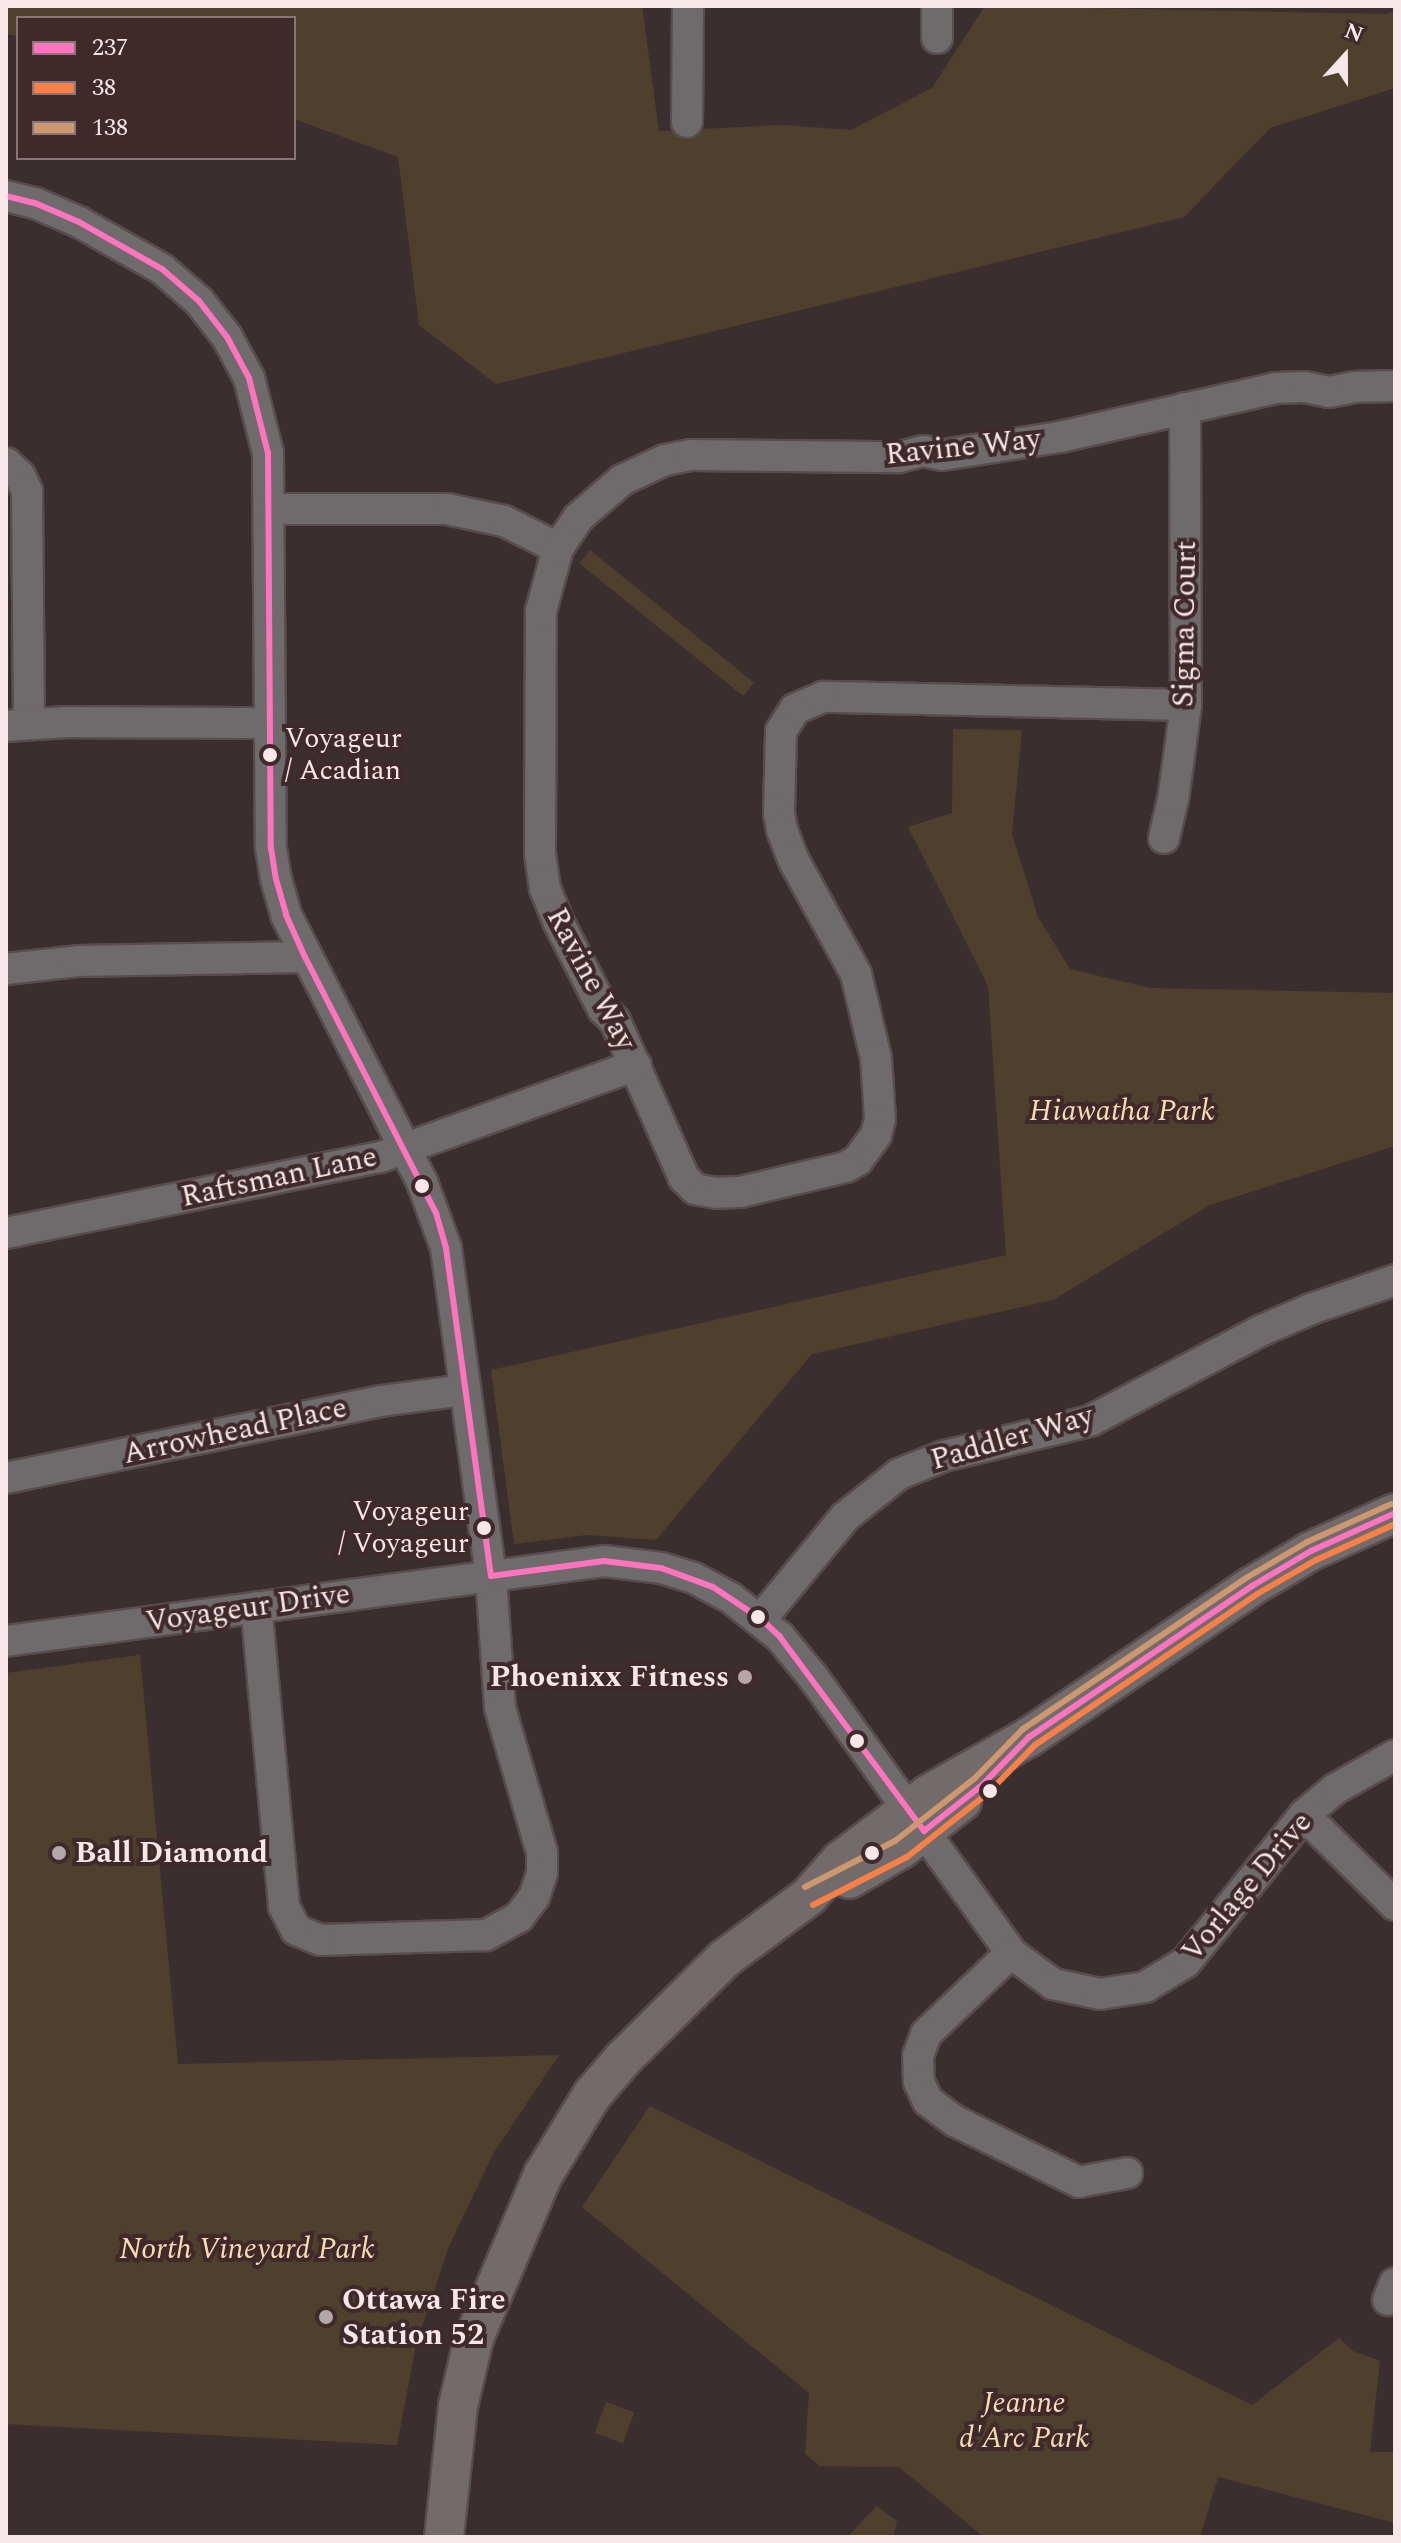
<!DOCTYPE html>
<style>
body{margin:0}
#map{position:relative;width:1401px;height:2543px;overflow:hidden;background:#3b2e2f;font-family:Spectral,serif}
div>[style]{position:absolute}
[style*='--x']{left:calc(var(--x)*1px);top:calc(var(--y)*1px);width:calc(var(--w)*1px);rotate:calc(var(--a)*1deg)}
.green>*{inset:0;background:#4f402e;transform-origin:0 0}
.roads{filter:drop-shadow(2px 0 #584c4d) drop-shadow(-2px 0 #584c4d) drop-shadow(0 2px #584c4d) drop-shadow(0 -2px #584c4d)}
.minor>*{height:30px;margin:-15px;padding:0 15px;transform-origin:15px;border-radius:15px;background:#6f6a6b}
.major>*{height:38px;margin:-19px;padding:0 19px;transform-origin:19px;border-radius:19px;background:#726a6b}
.bus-1>*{height:6px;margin:-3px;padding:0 3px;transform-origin:3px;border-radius:3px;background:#fc73be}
.bus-2>*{height:6px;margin:-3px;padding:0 3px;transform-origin:3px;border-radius:3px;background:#f78048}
.bus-3>*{height:6px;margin:-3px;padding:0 3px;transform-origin:3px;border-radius:3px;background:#cd976f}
.dots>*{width:22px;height:22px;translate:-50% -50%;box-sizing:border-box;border:4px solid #40292b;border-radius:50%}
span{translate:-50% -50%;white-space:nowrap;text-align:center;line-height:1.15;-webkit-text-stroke:8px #40292b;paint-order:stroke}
.bus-label{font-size:28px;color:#f7e7e8}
.left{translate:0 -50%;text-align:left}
.right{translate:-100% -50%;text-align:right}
.street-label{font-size:30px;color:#f7e7e8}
.park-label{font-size:30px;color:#fadcb2;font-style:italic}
.poi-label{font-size:30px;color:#f7e7e8;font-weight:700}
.frame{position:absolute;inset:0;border:8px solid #f7e7e8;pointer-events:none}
.legend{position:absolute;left:16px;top:16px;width:280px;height:144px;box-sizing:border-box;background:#40292b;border:2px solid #897577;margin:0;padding:10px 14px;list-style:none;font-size:24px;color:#f7e7e8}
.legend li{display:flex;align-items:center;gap:16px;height:40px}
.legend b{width:40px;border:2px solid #897577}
.north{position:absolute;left:1305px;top:16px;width:80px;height:80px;-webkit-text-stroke:6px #40292b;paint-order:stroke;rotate:21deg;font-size:22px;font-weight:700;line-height:32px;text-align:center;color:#f7e7e8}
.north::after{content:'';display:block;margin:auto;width:28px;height:36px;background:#f7e7e8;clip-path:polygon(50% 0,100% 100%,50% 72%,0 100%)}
</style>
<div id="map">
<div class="green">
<i style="clip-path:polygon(6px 6px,642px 6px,659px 131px,782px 125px,851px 130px,932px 88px,985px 6px,1385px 14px,1395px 11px,1395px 88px,1270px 128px,1184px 217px,496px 384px,419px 325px,398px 157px,294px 119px,294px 18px,18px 18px,18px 36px,6px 34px)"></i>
<i style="left:590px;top:550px;width:211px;height:17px;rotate:39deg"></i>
<i style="clip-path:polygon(953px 729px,1022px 730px,1012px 834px,1038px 917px,1070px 969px,1150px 988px,1395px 993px,1395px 1146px,1210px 1205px,1053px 1300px,812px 1354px,656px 1540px,587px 1535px,514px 1544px,491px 1370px,1006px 1255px,988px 986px,908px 827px,952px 813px)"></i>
<i style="clip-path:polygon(140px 1655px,178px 2064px,559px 2055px,493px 2154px,449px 2246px,416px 2345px,397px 2445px,6px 2424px,6px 1673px)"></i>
<i style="clip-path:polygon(650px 2106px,1252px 2405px,1339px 2338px,1353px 2351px,1380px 2361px,1370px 2452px,1395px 2452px,1395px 2523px,1218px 2477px,1200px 2537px,984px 2537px,899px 2467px,820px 2466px,805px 2454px,809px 2393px,582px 2207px)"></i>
<i style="left:606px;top:2402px;width:30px;height:33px;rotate:20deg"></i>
<i style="clip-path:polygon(877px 2506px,897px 2521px,893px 2537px,847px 2537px)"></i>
</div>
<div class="roads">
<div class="minor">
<i style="--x:937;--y:6;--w:32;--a:90"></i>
<i style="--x:687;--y:122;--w:116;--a:-89.5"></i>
<i style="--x:6;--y:196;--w:30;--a:14"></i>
<i style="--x:35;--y:203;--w:48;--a:23.4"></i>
<i style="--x:79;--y:222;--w:95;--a:29.5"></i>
<i style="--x:162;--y:269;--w:49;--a:40.9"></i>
<i style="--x:199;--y:301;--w:46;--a:52.1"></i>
<i style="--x:227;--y:337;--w:47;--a:61.8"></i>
<i style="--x:249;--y:378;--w:77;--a:75.8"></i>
<i style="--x:268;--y:453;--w:395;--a:89.6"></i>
<i style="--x:271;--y:848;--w:31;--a:81"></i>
<i style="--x:276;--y:879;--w:37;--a:74"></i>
<i style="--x:286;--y:915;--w:300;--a:63"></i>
<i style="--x:422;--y:1182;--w:70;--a:70"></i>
<i style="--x:446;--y:1248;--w:331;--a:82.2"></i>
<i style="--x:491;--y:1576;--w:132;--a:86.1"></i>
<i style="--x:500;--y:1708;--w:151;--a:73.8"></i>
<i style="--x:542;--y:1853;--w:20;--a:90"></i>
<i style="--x:542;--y:1873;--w:25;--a:108"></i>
<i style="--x:534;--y:1897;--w:25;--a:127"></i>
<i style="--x:519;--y:1917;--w:38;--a:151"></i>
<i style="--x:486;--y:1935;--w:166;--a:178.3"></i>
<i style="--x:320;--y:1940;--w:26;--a:-157"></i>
<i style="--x:296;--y:1930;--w:27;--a:-117"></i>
<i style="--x:284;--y:1906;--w:300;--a:-95.3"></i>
<i style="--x:6;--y:463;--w:19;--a:43"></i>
<i style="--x:20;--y:476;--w:17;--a:65"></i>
<i style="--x:27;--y:491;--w:232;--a:89.5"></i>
<i style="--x:269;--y:509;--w:178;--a:0"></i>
<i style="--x:447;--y:509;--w:58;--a:11.9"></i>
<i style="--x:504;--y:521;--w:60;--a:26.6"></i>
<i style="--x:1186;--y:705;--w:363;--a:-178.7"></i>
<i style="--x:823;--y:697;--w:30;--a:157"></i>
<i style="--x:795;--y:709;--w:26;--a:122"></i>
<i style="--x:781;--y:731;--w:82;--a:91.4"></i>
<i style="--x:779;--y:813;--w:17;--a:80"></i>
<i style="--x:782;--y:830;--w:33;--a:69"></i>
<i style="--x:794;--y:861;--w:129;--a:61.2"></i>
<i style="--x:856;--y:974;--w:86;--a:76.6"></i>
<i style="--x:876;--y:1058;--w:61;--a:86.2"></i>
<i style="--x:880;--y:1119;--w:16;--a:104"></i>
<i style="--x:876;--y:1135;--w:31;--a:126"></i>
<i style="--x:858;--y:1160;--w:14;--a:150"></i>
<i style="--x:846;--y:1167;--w:109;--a:166.7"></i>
<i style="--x:740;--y:1192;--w:23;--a:178"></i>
<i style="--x:717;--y:1193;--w:22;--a:-170"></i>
<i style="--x:695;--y:1189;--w:16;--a:-135"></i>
<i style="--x:684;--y:1178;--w:171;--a:-113.7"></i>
<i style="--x:615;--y:1021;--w:17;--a:-135"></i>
<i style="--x:603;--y:1009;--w:97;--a:-117.1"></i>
<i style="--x:559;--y:923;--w:37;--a:-112"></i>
<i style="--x:545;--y:889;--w:34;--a:-98"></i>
<i style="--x:540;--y:855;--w:244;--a:-89.8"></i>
<i style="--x:541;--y:611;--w:65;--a:-74.9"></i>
<i style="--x:558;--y:548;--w:36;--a:-56"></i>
<i style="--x:578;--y:518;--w:58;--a:-40.8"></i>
<i style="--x:622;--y:480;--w:47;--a:-24.9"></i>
<i style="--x:665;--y:460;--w:26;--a:-11"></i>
<i style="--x:691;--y:455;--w:208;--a:0.6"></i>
<i style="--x:899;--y:457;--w:25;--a:-14"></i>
<i style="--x:923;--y:451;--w:19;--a:12"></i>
<i style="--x:942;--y:455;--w:119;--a:-8.7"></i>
<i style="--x:1060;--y:437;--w:221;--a:-12.8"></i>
<i style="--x:1276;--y:388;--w:28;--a:-2"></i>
<i style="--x:1304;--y:387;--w:25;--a:11"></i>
<i style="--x:1329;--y:392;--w:25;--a:-11"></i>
<i style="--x:1354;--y:387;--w:41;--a:-1.4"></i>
<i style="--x:6;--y:726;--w:61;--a:-3.8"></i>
<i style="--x:67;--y:722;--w:202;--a:0.3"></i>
<i style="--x:1164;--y:838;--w:39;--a:-77"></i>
<i style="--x:1173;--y:800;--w:96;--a:-82.2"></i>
<i style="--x:1186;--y:705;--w:297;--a:-90.2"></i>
<i style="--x:6;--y:969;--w:72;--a:-6.3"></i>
<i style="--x:78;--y:961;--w:227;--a:-1"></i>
<i style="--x:6;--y:1233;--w:383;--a:-11.5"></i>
<i style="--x:381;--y:1157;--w:271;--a:-19.8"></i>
<i style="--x:6;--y:1478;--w:383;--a:-11.6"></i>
<i style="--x:381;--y:1401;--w:85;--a:-7.5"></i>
<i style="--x:761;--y:1619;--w:132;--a:-50.5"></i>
<i style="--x:845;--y:1517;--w:69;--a:-38.5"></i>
<i style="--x:899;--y:1474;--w:48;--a:-21.8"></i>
<i style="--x:944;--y:1456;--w:150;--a:-13.5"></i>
<i style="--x:1090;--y:1421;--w:192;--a:-27.9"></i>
<i style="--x:1260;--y:1331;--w:56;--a:-23.3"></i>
<i style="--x:1311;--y:1309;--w:89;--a:-19"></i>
<i style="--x:6;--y:1641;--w:603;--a:-7.62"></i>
<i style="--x:604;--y:1561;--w:57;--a:7"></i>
<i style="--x:661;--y:1568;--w:34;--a:17"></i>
<i style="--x:694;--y:1578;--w:42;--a:28.4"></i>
<i style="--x:731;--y:1598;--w:63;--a:38.5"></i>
<i style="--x:780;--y:1637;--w:52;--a:50.5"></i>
<i style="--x:813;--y:1677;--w:340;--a:54.3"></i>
<i style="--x:1011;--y:1953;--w:52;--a:36.4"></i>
<i style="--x:1053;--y:1984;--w:48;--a:12"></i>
<i style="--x:1100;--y:1994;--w:46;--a:-8.8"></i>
<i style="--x:1145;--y:1987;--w:48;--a:-31.4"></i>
<i style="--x:1186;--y:1962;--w:189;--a:-51.2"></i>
<i style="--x:1304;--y:1815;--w:40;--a:-40"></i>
<i style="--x:1335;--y:1789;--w:69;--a:-29.5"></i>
<i style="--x:1304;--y:1815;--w:128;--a:44.7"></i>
<i style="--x:1011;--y:1953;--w:117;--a:136.4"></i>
<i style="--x:926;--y:2034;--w:23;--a:110"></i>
<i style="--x:918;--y:2056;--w:26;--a:88"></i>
<i style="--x:919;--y:2082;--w:21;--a:65"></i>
<i style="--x:928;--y:2101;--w:34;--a:37"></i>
<i style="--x:955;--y:2121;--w:138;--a:26.2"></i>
<i style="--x:1079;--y:2182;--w:49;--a:-10.6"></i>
<i style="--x:1388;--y:2300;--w:18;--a:-68"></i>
</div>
<div class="major">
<i style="--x:849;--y:1879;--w:60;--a:-30"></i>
<i style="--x:901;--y:1849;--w:78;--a:-38.2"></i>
<i style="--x:444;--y:2537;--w:132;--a:-83.9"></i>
<i style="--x:458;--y:2406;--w:70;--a:-76.8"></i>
<i style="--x:474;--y:2338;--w:177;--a:-67.1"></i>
<i style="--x:543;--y:2175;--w:94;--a:-58.5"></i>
<i style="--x:592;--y:2095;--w:48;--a:-49.3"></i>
<i style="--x:623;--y:2059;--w:142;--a:-44.7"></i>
<i style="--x:724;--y:1959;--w:106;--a:-36.5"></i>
<i style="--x:809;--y:1896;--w:47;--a:-48.5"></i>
<i style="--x:840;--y:1861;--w:111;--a:-37"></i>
<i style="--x:929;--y:1794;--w:115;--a:-29.7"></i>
<i style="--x:1029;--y:1737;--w:269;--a:-34.1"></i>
<i style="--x:1252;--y:1586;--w:69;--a:-30.7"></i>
<i style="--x:1311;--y:1551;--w:92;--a:-24.3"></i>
</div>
</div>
<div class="bus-1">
<i style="--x:6;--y:196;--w:30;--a:14"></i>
<i style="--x:35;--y:203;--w:48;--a:23.4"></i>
<i style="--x:79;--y:222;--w:95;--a:29.5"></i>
<i style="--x:162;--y:269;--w:49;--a:40.9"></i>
<i style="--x:199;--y:301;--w:46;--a:52.1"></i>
<i style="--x:227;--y:337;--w:47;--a:61.8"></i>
<i style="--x:249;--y:378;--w:77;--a:75.8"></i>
<i style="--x:268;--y:453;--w:395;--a:89.6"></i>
<i style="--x:271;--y:848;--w:31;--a:81"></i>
<i style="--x:276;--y:879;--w:37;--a:74"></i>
<i style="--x:286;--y:915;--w:46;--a:65.7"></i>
<i style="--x:305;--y:957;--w:288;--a:62.9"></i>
<i style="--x:436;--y:1213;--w:36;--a:74"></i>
<i style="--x:446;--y:1248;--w:331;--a:82.2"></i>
<i style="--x:491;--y:1576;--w:114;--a:-7.6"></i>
<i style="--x:604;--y:1561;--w:57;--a:7"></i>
<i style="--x:661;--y:1568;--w:55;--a:20.1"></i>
<i style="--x:713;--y:1587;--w:58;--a:33.7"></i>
<i style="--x:761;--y:1619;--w:26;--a:43"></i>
<i style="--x:780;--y:1637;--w:242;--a:53.4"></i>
<i style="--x:924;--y:1831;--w:74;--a:-38.4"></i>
<i style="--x:982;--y:1785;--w:67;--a:-45.6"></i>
<i style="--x:1029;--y:1737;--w:269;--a:-34.1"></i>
<i style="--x:1252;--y:1586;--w:69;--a:-30.7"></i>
<i style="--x:1311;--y:1551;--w:92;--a:-24.3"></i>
</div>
<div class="bus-2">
<i style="--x:813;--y:1905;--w:106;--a:-27.1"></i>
<i style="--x:907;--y:1857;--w:103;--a:-38.3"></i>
<i style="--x:988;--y:1793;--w:67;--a:-45.6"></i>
<i style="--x:1035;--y:1745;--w:268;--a:-34.2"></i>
<i style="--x:1257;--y:1594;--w:68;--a:-30"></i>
<i style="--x:1316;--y:1560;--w:87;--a:-24.5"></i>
</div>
<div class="bus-3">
<i style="--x:805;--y:1887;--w:101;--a:-27.1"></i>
<i style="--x:895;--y:1841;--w:102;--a:-38.2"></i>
<i style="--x:975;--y:1778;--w:69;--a:-45.6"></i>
<i style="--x:1023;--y:1729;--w:269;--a:-34.1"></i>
<i style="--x:1246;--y:1578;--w:71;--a:-30.5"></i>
<i style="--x:1307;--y:1542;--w:92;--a:-24.3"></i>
</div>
<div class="dots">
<i style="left:270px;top:755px;background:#f7e7e8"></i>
<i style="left:422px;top:1186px;background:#f7e7e8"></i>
<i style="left:484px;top:1528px;background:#f7e7e8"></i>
<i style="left:758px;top:1617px;background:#f7e7e8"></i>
<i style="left:745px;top:1677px;background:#b5a6a7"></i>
<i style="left:857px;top:1741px;background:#f7e7e8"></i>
<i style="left:990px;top:1791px;background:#f7e7e8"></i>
<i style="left:59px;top:1853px;background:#b5a6a7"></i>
<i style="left:872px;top:1853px;background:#f7e7e8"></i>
<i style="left:326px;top:2317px;background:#b5a6a7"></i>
</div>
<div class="bus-label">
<span class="left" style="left:285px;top:755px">Voyageur<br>/ Acadian</span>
<span class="right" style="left:469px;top:1528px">Voyageur<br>/ Voyageur</span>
</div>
<div class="street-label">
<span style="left:963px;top:447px;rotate:-6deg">Ravine Way</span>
<span style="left:1185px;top:624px;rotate:-89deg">Sigma Court</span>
<span style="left:591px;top:979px;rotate:62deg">Ravine Way</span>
<span style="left:279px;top:1177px;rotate:-12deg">Raftsman Lane</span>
<span style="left:235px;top:1431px;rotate:-12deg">Arrowhead Place</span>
<span style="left:1012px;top:1438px;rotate:-16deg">Paddler Way</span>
<span style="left:248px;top:1608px;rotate:-8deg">Voyageur Drive</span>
<span style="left:1247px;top:1887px;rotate:-50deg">Vorlage Drive</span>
</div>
<div class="park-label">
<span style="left:1122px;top:1111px">Hiawatha Park</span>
<span style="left:247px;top:2249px">North Vineyard Park</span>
<span style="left:1024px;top:2420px">Jeanne<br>d'Arc Park</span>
</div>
<div class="poi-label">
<span class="right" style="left:729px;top:1677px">Phoenixx Fitness</span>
<span class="left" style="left:75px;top:1853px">Ball Diamond</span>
<span class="left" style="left:342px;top:2317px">Ottawa Fire<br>Station 52</span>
</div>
<div class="frame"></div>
<ul class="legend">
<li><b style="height:10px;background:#fc73be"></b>237</li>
<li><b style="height:10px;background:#f78048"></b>38</li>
<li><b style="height:10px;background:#cd976f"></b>138</li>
</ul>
<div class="north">N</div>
</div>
